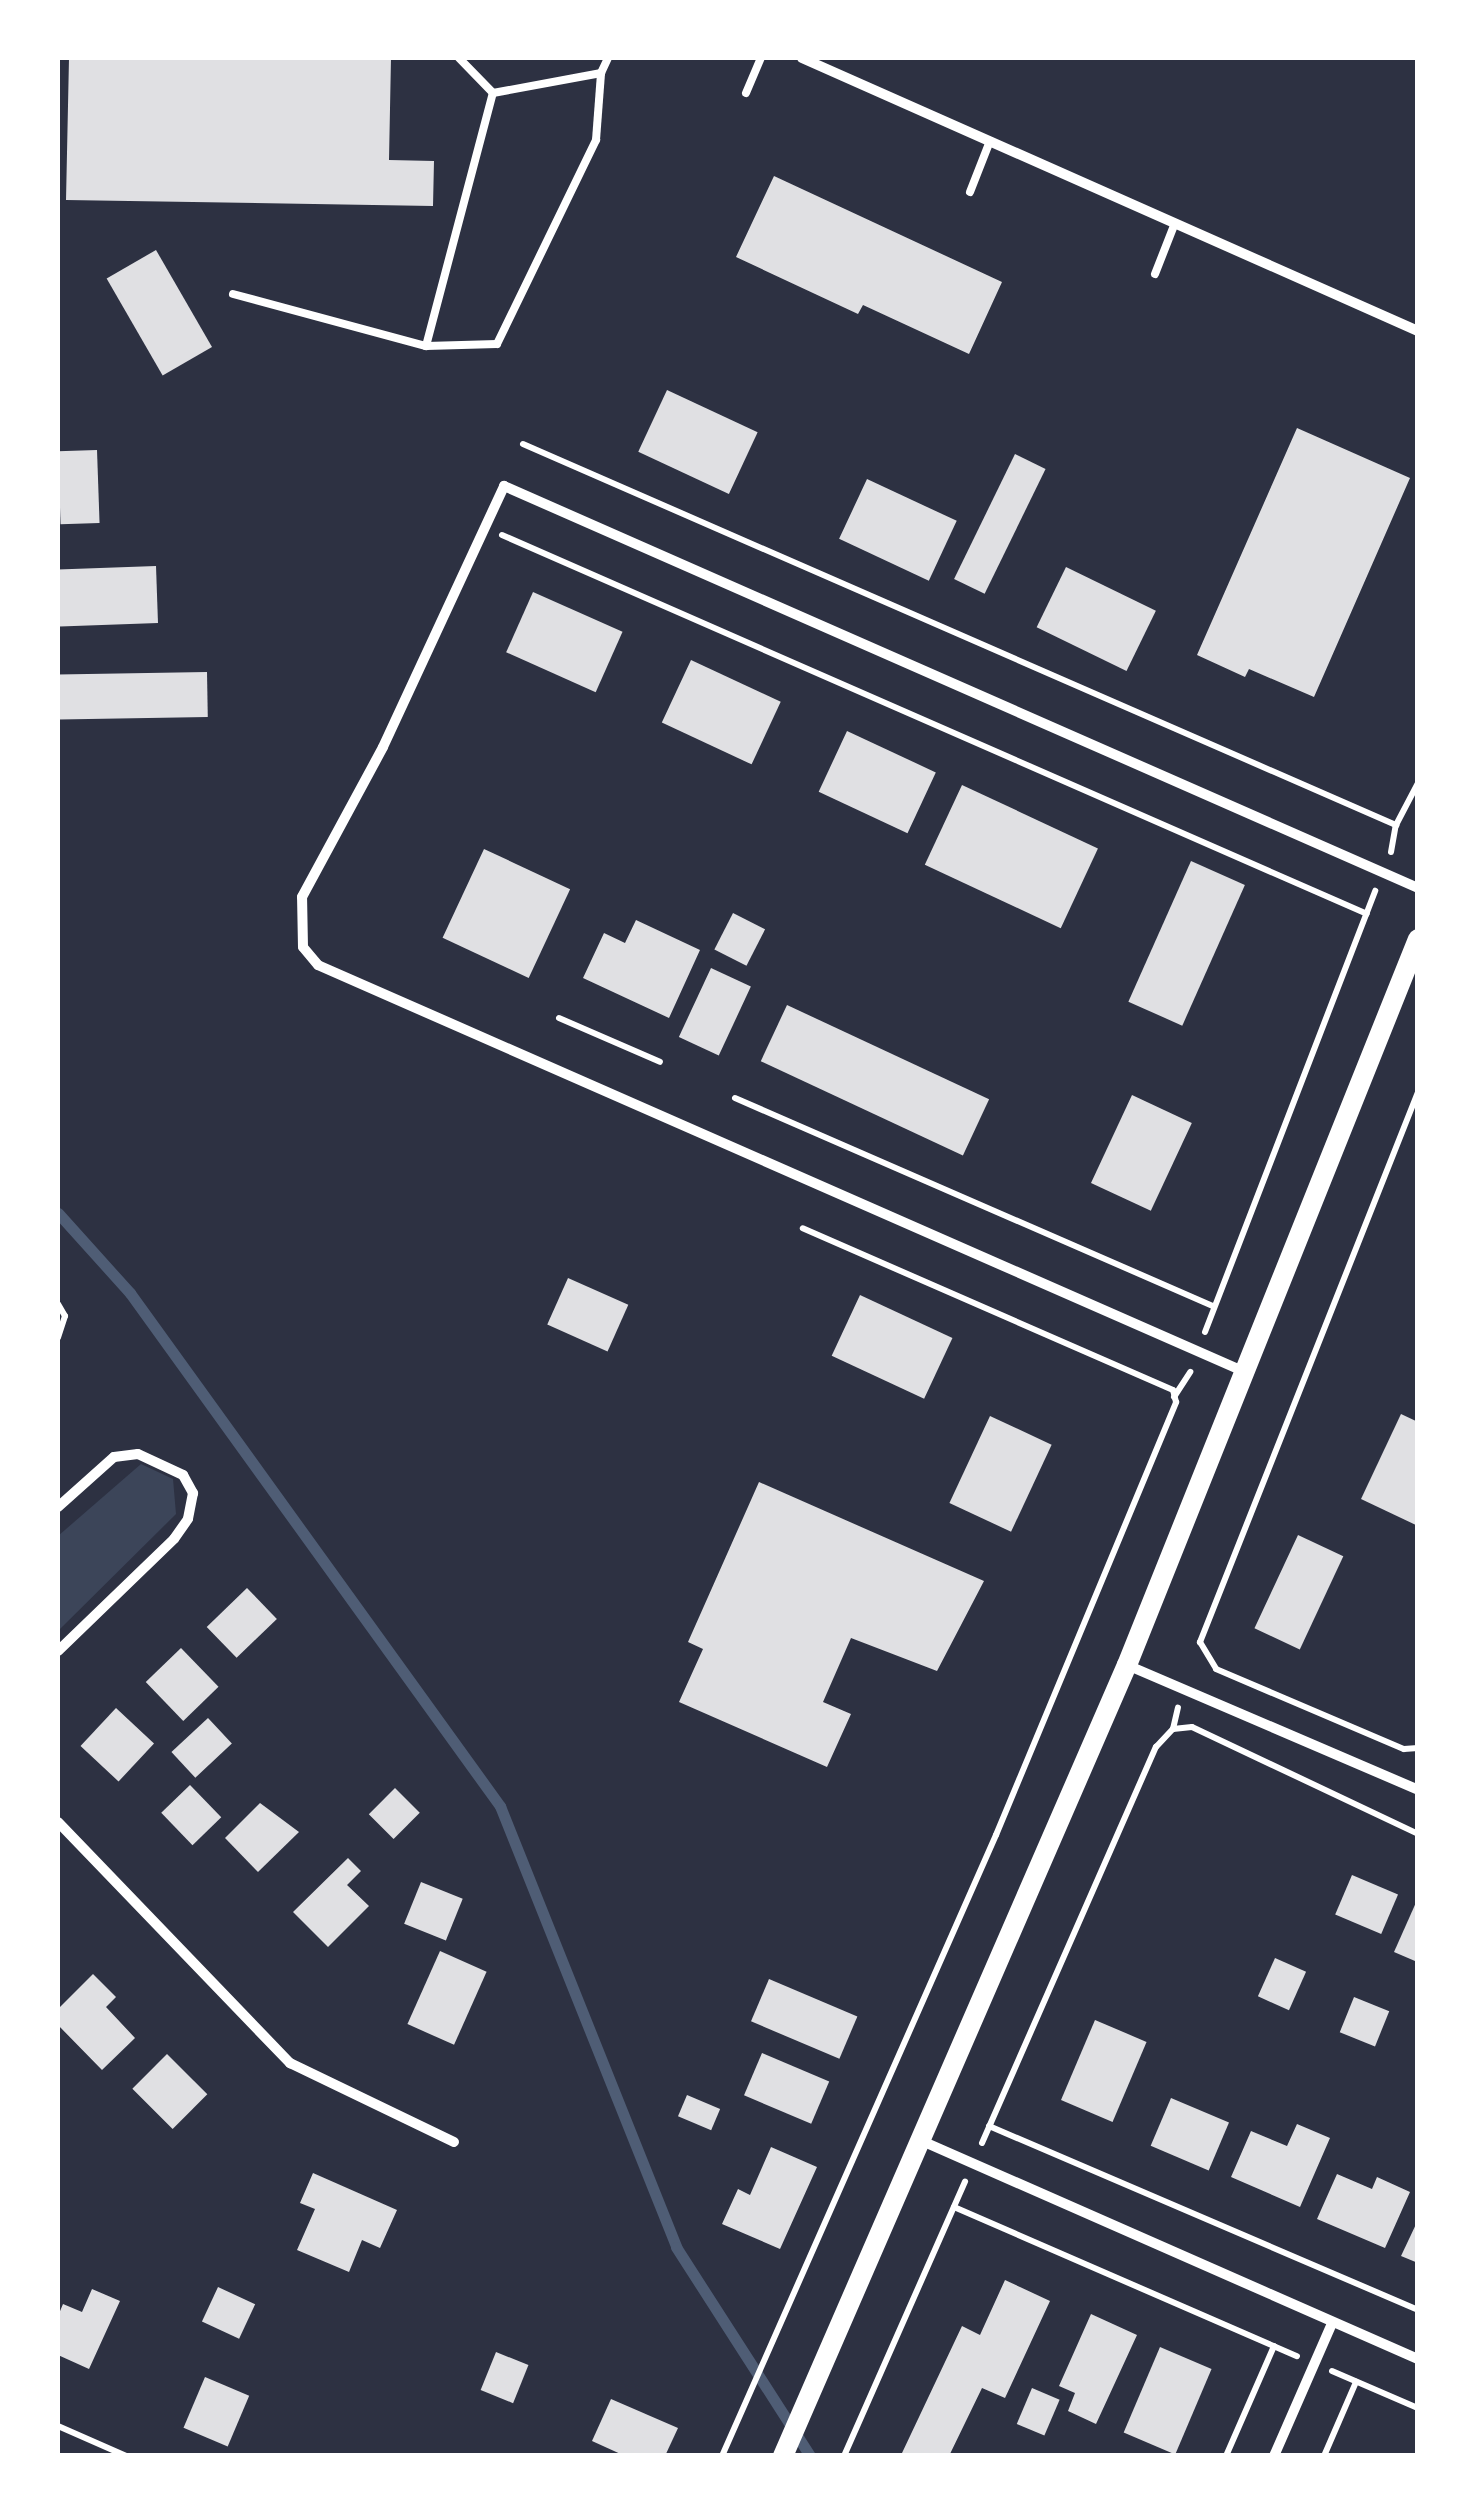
<!DOCTYPE html>
<style>
body{margin:0}
#map{position:relative;width:1475px;height:2513px;overflow:hidden;background:#2d3142;font-family:Barlow,sans-serif}
div>[style]{position:absolute}
[style*='--x']{left:calc(var(--x)*1px);top:calc(var(--y)*1px);width:calc(var(--w)*1px);rotate:calc(var(--a)*1deg)}
.green>*{inset:0;background:#3c4559}
.stream>*{height:11px;margin:-5.5px;padding:0 5.5px;transform-origin:5.5px;border-radius:5.5px;background:#4f5d75}
.building>*{inset:0;background:#e0e0e3;transform-origin:0 0}
.path>*{height:6px;margin:-3px;padding:0 3px;transform-origin:3px;border-radius:3px;background:#fff}
.service>*{height:8px;margin:-4px;padding:0 4px;transform-origin:4px;border-radius:4px;background:#fff}
.minor>*{height:10px;margin:-5px;padding:0 5px;transform-origin:5px;border-radius:5px;background:#fff}
.secondary>*{height:20px;margin:-10px;padding:0 10px;transform-origin:10px;border-radius:10px;background:#fff}
span{translate:-50% -50%;white-space:nowrap;text-align:center;line-height:1.15;-webkit-text-stroke:8px #fff;paint-order:stroke}
.frame{position:absolute;inset:0;border:60px solid #fff;pointer-events:none}
</style>
<div id="map">
<div class="green">
<i style="clip-path:polygon(141px 1464px,173px 1479px,176px 1514px,58px 1631px,58px 1536px)"></i>
</div>
<div class="stream">
<i style="--x:58;--y:1213;--w:108;--a:48"></i>
<i style="--x:130;--y:1293;--w:633;--a:54.2"></i>
<i style="--x:500;--y:1806;--w:475;--a:68.2"></i>
<i style="--x:676;--y:2247;--w:248;--a:57.3"></i>
</div>
<div class="building">
<i style="clip-path:polygon(69px 58px,391px 58px,389px 160px,434px 161px,433px 206px,66px 200px)"></i>
<i style="clip-path:polygon(774px 176px,1002px 282px,969px 354px,863px 305px,858px 314px,736px 257px)"></i>
<i style="left:156px;top:250px;width:112px;height:57px;rotate:60deg"></i>
<i style="left:667px;top:390px;width:100px;height:68px;rotate:25deg"></i>
<i style="clip-path:polygon(1297px 428px,1410px 478px,1314px 697px,1249px 669px,1245px 677px,1197px 655px)"></i>
<i style="left:97px;top:450px;width:73px;height:39px;rotate:88deg"></i>
<i style="left:1015px;top:454px;width:34px;height:139px;rotate:26deg"></i>
<i style="left:867px;top:479px;width:99px;height:66px;rotate:25deg"></i>
<i style="left:156px;top:566px;width:57px;height:98px;rotate:88deg"></i>
<i style="left:1066px;top:567px;width:100px;height:67px;rotate:26deg"></i>
<i style="left:533px;top:592px;width:98px;height:66px;rotate:24deg"></i>
<i style="left:691px;top:660px;width:99px;height:69px;rotate:25deg"></i>
<i style="left:207px;top:672px;width:45px;height:149px;rotate:89deg"></i>
<i style="left:847px;top:731px;width:98px;height:67px;rotate:25deg"></i>
<i style="left:962px;top:785px;width:150px;height:88px;rotate:25deg"></i>
<i style="left:484px;top:849px;width:95px;height:98px;rotate:25deg"></i>
<i style="left:1191px;top:861px;width:59px;height:154px;rotate:24deg"></i>
<i style="left:733px;top:913px;width:36px;height:41px;rotate:27deg"></i>
<i style="clip-path:polygon(636px 920px,700px 950px,669px 1018px,583px 978px,604px 933px,625px 943px)"></i>
<i style="left:711px;top:968px;width:44px;height:76px;rotate:25deg"></i>
<i style="left:787px;top:1005px;width:223px;height:62px;rotate:25deg"></i>
<i style="left:1132px;top:1095px;width:66px;height:97px;rotate:25deg"></i>
<i style="left:568px;top:1278px;width:66px;height:51px;rotate:24deg"></i>
<i style="left:860px;top:1295px;width:102px;height:67px;rotate:25deg"></i>
<i style="clip-path:polygon(1401px 1414px,1418px 1422px,1418px 1526px,1361px 1499px)"></i>
<i style="left:990px;top:1416px;width:68px;height:96px;rotate:25deg"></i>
<i style="clip-path:polygon(759px 1482px,984px 1581px,937px 1671px,851px 1638px,823px 1702px,851px 1714px,827px 1767px,679px 1702px,703px 1649px,688px 1642px)"></i>
<i style="left:1298px;top:1535px;width:50px;height:103px;rotate:25deg"></i>
<i style="left:247px;top:1588px;width:43px;height:56px;rotate:46deg"></i>
<i style="left:181px;top:1648px;width:54px;height:49px;rotate:46deg"></i>
<i style="left:116px;top:1708px;width:52px;height:52px;rotate:43deg"></i>
<i style="left:208px;top:1718px;width:35px;height:50px;rotate:47deg"></i>
<i style="left:190px;top:1785px;width:45px;height:40px;rotate:46deg"></i>
<i style="left:395px;top:1788px;width:35px;height:37px;rotate:45deg"></i>
<i style="clip-path:polygon(260px 1803px,299px 1832px,258px 1872px,225px 1838px)"></i>
<i style="clip-path:polygon(348px 1858px,361px 1871px,347px 1885px,369px 1906px,328px 1947px,293px 1912px)"></i>
<i style="left:1352px;top:1875px;width:50px;height:43px;rotate:23deg"></i>
<i style="left:421px;top:1882px;width:45px;height:45px;rotate:22deg"></i>
<i style="clip-path:polygon(1418px 1898px,1418px 1957px,1415px 1961px,1394px 1952px)"></i>
<i style="left:440px;top:1951px;width:51px;height:80px;rotate:24deg"></i>
<i style="left:1275px;top:1958px;width:34px;height:42px;rotate:24deg"></i>
<i style="clip-path:polygon(93px 1974px,116px 1997px,106px 2007px,135px 2038px,102px 2070px,58px 2025px,58px 2009px)"></i>
<i style="left:769px;top:1979px;width:96px;height:46px;rotate:23deg"></i>
<i style="left:1354px;top:1997px;width:38px;height:38px;rotate:22deg"></i>
<i style="left:1095px;top:2020px;width:56px;height:87px;rotate:23deg"></i>
<i style="left:762px;top:2053px;width:73px;height:46px;rotate:23deg"></i>
<i style="left:167px;top:2054px;width:57px;height:49px;rotate:45deg"></i>
<i style="left:687px;top:2095px;width:36px;height:23px;rotate:23deg"></i>
<i style="left:1171px;top:2098px;width:63px;height:52px;rotate:23deg"></i>
<i style="clip-path:polygon(1297px 2124px,1330px 2138px,1300px 2207px,1231px 2177px,1251px 2131px,1287px 2146px)"></i>
<i style="clip-path:polygon(771px 2147px,817px 2167px,780px 2249px,722px 2224px,738px 2189px,750px 2195px)"></i>
<i style="clip-path:polygon(313px 2173px,397px 2210px,380px 2248px,362px 2240px,349px 2272px,297px 2250px,315px 2209px,300px 2203px)"></i>
<i style="clip-path:polygon(1337px 2174px,1372px 2189px,1377px 2177px,1410px 2192px,1385px 2248px,1317px 2219px)"></i>
<i style="clip-path:polygon(1418px 2220px,1418px 2263px,1401px 2256px)"></i>
<i style="clip-path:polygon(1005px 2280px,1050px 2301px,1005px 2398px,982px 2388px,949px 2456px,902px 2453px,962px 2326px,980px 2335px)"></i>
<i style="left:218px;top:2287px;width:41px;height:38px;rotate:25deg"></i>
<i style="clip-path:polygon(92px 2289px,120px 2301px,89px 2369px,58px 2355px,58px 2316px,63px 2304px,82px 2312px)"></i>
<i style="clip-path:polygon(1091px 2314px,1137px 2335px,1096px 2424px,1068px 2411px,1075px 2393px,1059px 2386px)"></i>
<i style="left:1160px;top:2347px;width:56px;height:93px;rotate:23deg"></i>
<i style="left:496px;top:2352px;width:35px;height:41px;rotate:22deg"></i>
<i style="left:205px;top:2377px;width:48px;height:55px;rotate:23deg"></i>
<i style="left:1032px;top:2388px;width:30px;height:39px;rotate:23deg"></i>
<i style="clip-path:polygon(611px 2399px,678px 2428px,665px 2456px,625px 2456px,592px 2441px)"></i>
</div>
<div class="path">
<i style="--x:523;--y:444;--w:953;--a:23.58"></i>
<i style="--x:502;--y:535;--w:944;--a:23.66"></i>
<i style="--x:1391;--y:852;--w:27;--a:-80"></i>
<i style="--x:1396;--y:825;--w:47;--a:-62.4"></i>
<i style="--x:559;--y:1018;--w:110;--a:23.5"></i>
<i style="--x:1418;--y:1092;--w:592;--a:111.62"></i>
<i style="--x:1200;--y:1642;--w:31;--a:59"></i>
<i style="--x:1216;--y:1669;--w:204;--a:23.1"></i>
<i style="--x:1404;--y:1749;--w:14;--a:-4"></i>
<i style="--x:735;--y:1098;--w:521;--a:23.52"></i>
<i style="--x:58;--y:1304;--w:14;--a:60"></i>
<i style="--x:65;--y:1316;--w:23;--a:108"></i>
<i style="--x:1205;--y:1332;--w:473;--a:-68.9"></i>
<i style="--x:1174;--y:1397;--w:30;--a:-57"></i>
<i style="--x:1173;--y:1729;--w:22;--a:-77"></i>
<i style="--x:989;--y:2126;--w:467;--a:23.2"></i>
<i style="--x:982;--y:2143;--w:433;--a:-66.3"></i>
<i style="--x:1156;--y:1747;--w:25;--a:-47"></i>
<i style="--x:1173;--y:1729;--w:19;--a:-6"></i>
<i style="--x:1192;--y:1727;--w:250;--a:25.3"></i>
<i style="--x:954;--y:2207;--w:374;--a:23.5"></i>
<i style="--x:1332;--y:2371;--w:94;--a:23.3"></i>
<i style="--x:58;--y:2426;--w:74;--a:23.8"></i>
<i style="--x:722;--y:2456;--w:679;--a:-66.19"></i>
<i style="--x:996;--y:1835;--w:469;--a:-67.4"></i>
<i style="--x:1176;--y:1402;--w:12;--a:-104"></i>
<i style="--x:1173;--y:1390;--w:404;--a:-156.4"></i>
<i style="--x:844;--y:2456;--w:300;--a:-66.2"></i>
<i style="--x:1226;--y:2456;--w:120;--a:-66.4"></i>
<i style="--x:1324;--y:2456;--w:81;--a:-66.6"></i>
</div>
<div class="service">
<i style="--x:459;--y:58;--w:49;--a:45.8"></i>
<i style="--x:493;--y:93;--w:110;--a:-10.5"></i>
<i style="--x:746;--y:93;--w:38;--a:-67"></i>
<i style="--x:970;--y:192;--w:55;--a:-68.6"></i>
<i style="--x:1155;--y:274;--w:55;--a:-68.6"></i>
<i style="--x:233;--y:294;--w:200;--a:15.1"></i>
<i style="--x:426;--y:346;--w:71;--a:-1.6"></i>
<i style="--x:497;--y:344;--w:227;--a:-64.1"></i>
<i style="--x:596;--y:140;--w:67;--a:-85.7"></i>
<i style="--x:601;--y:73;--w:17;--a:-65"></i>
<i style="--x:426;--y:346;--w:262;--a:-75.2"></i>
</div>
<div class="minor">
<i style="--x:802;--y:58;--w:674;--a:23.9"></i>
<i style="--x:1245;--y:1372;--w:1012;--a:-156.3"></i>
<i style="--x:318;--y:965;--w:23;--a:-130"></i>
<i style="--x:303;--y:947;--w:50;--a:-91.1"></i>
<i style="--x:302;--y:897;--w:170;--a:-61.6"></i>
<i style="--x:383;--y:747;--w:288;--a:-65.1"></i>
<i style="--x:504;--y:486;--w:998;--a:23.74"></i>
<i style="--x:58;--y:1507;--w:75;--a:-41.8"></i>
<i style="--x:114;--y:1457;--w:24;--a:-7"></i>
<i style="--x:138;--y:1454;--w:50;--a:25"></i>
<i style="--x:183;--y:1475;--w:21;--a:61"></i>
<i style="--x:193;--y:1493;--w:26;--a:101"></i>
<i style="--x:188;--y:1519;--w:24;--a:125"></i>
<i style="--x:174;--y:1539;--w:161;--a:136"></i>
<i style="--x:1127;--y:1665;--w:317;--a:23.2"></i>
<i style="--x:58;--y:1822;--w:335;--a:46.1"></i>
<i style="--x:290;--y:2063;--w:182;--a:25.7"></i>
<i style="--x:922;--y:2141;--w:542;--a:23.73"></i>
<i style="--x:1274;--y:2456;--w:145;--a:-66.4"></i>
</div>
<div class="secondary">
<i style="--x:783;--y:2456;--w:863;--a:-66.5"></i>
<i style="--x:1127;--y:1665;--w:782;--a:-68.16"></i>
</div>
<div class="frame"></div>
</div>
